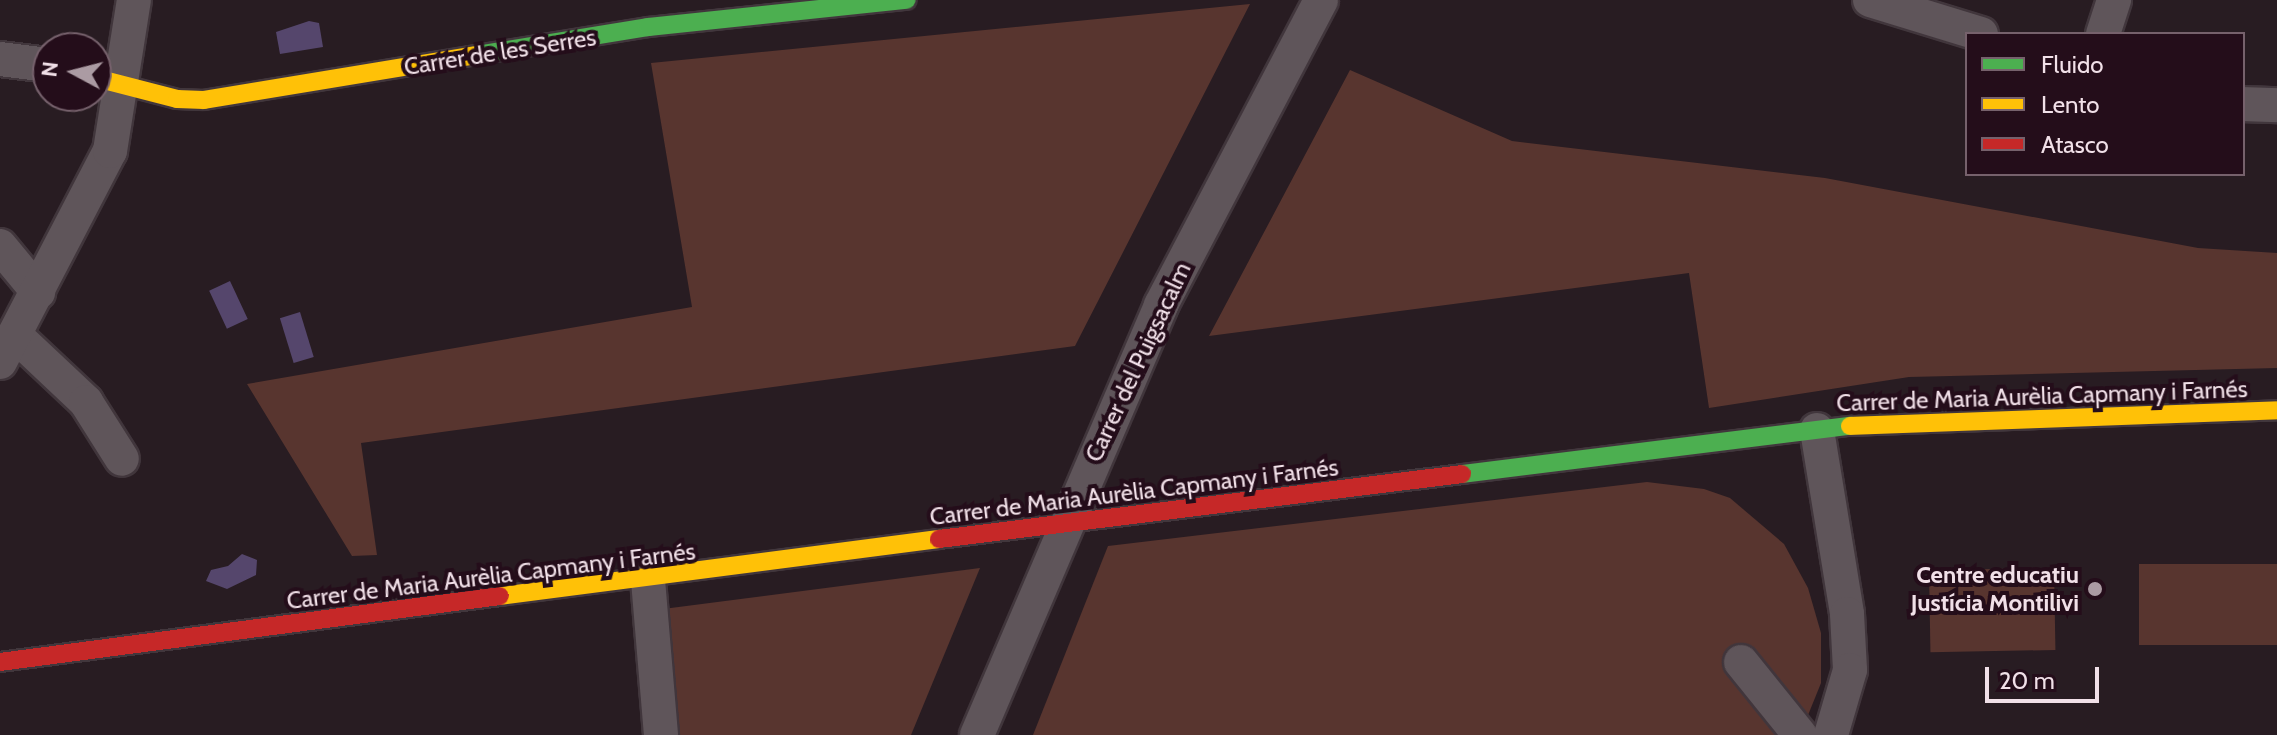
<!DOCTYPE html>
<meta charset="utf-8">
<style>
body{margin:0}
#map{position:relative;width:2277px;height:735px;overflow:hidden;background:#281c22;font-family:Cabin,sans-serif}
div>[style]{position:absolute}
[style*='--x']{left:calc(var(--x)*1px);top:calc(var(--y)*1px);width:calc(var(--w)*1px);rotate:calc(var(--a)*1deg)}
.green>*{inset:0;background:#58352f;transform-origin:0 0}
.water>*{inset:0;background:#55466c;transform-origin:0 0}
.roads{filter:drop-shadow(2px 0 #41363c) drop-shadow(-2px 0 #41363c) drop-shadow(0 2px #41363c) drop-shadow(0 -2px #41363c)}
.street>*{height:34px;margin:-17px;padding:0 17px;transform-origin:17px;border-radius:17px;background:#5f555a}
.fast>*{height:18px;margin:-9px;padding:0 9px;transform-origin:9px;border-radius:9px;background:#4caf50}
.slow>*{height:18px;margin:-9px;padding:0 9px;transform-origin:9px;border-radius:9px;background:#ffc107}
.jam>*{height:18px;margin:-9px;padding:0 9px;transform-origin:9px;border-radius:9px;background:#c62828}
.dots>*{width:22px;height:22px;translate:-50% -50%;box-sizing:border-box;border:4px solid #240d1a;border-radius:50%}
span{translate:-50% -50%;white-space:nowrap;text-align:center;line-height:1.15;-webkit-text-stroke:8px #240d1a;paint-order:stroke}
.street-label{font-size:24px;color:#f1e0e8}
.poi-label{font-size:24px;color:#f1e0e8;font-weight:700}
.right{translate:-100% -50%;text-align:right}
.legend{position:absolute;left:1965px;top:32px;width:280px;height:144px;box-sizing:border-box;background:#240d1a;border:2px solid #76616c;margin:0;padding:10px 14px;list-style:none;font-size:24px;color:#f1e0e8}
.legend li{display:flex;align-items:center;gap:16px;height:40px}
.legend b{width:40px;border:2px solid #76616c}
.north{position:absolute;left:32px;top:32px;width:80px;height:80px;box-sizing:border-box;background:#240d1a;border:2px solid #76616c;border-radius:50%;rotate:277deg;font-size:22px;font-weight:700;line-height:32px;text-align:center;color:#f1e0e8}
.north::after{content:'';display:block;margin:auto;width:28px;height:36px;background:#ab9ba3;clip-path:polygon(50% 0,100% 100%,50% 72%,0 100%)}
.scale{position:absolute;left:1985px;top:667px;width:114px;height:36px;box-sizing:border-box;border:4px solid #f1e0e8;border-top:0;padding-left:10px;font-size:24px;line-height:28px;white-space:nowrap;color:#f1e0e8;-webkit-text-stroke:6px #240d1a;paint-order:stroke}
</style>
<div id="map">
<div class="green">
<i style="clip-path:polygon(1250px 4px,1075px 346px,361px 443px,377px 555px,352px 556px,247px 384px,692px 307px,651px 63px)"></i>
<i style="clip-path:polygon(1350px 70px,1512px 141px,1825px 178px,2198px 248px,2277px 253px,2277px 368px,1909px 377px,1709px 408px,1689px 273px,1209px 336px)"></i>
<i style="clip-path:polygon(1647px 482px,1704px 489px,1730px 498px,1784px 544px,1808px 588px,1821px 633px,1821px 683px,1800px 735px,1033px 735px,1108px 546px)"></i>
<i style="left:2277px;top:564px;width:81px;height:138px;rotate:90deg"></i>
<i style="clip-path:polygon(980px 568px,911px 735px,673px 735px,663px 609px)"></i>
<i style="left:2054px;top:568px;width:82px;height:125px;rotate:89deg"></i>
</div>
<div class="water">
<i style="clip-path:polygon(309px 21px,319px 23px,323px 47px,280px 54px,276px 32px)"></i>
<i style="left:230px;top:281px;width:42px;height:23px;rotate:65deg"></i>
<i style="left:300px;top:312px;width:47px;height:21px;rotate:73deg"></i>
<i style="clip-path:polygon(242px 554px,257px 560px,256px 575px,227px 589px,206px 581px,211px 570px,228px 566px)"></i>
</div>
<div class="roads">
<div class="street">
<i style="--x:1870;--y:0;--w:116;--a:17"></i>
<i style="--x:2103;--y:34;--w:36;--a:-72"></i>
<i style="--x:0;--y:59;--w:48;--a:7.1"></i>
<i style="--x:2243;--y:104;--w:34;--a:2"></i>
<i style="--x:0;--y:246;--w:60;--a:50.4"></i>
<i style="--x:15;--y:335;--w:98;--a:43.3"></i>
<i style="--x:86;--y:402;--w:67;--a:57.7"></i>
<i style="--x:0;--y:362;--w:238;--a:-62.5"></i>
<i style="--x:110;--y:151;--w:153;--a:-81"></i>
<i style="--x:1817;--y:430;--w:186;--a:80.7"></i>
<i style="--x:1847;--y:614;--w:56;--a:86.9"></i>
<i style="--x:1850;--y:670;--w:68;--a:106.3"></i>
<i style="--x:648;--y:580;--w:156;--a:85.2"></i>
<i style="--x:1741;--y:662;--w:94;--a:51.1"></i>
<i style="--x:977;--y:735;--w:468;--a:-66.8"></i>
<i style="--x:1161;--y:305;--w:344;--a:-62.3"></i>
</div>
<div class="fast">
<i style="--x:477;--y:55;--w:173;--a:-9.3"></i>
<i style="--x:648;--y:27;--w:260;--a:-6"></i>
<i style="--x:1462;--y:474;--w:391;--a:-7.1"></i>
</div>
<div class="slow">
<i style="--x:96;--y:78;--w:84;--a:14.5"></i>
<i style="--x:177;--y:99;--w:27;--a:2"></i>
<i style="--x:204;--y:100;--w:277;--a:-9.4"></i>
<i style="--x:1850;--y:426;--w:427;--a:-2.1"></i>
<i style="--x:500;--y:596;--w:443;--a:-7.4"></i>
</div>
<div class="jam">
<i style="--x:939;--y:539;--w:527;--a:-7.08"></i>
<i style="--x:0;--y:662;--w:504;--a:-7.52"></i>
</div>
</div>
<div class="dots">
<i style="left:2095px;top:589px;background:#ab9ba3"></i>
</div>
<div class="street-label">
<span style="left:500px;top:52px;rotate:-9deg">Carrer de les Serres</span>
<span style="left:1138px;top:362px;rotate:-65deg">Carrer del Puigsacalm</span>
<span style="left:2042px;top:396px;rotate:-2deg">Carrer de Maria Aurèlia Capmany i Farnés</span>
<span style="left:1134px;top:492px;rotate:-7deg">Carrer de Maria Aurèlia Capmany i Farnés</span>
<span style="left:491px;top:576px;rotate:-7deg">Carrer de Maria Aurèlia Capmany i Farnés</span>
</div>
<div class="poi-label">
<span class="right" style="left:2079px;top:589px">Centre educatiu<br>Justícia Montilivi</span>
</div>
<ul class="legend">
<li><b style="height:10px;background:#4caf50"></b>Fluido</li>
<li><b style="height:10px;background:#ffc107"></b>Lento</li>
<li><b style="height:10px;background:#c62828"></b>Atasco</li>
</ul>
<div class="north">N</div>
<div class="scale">20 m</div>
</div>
